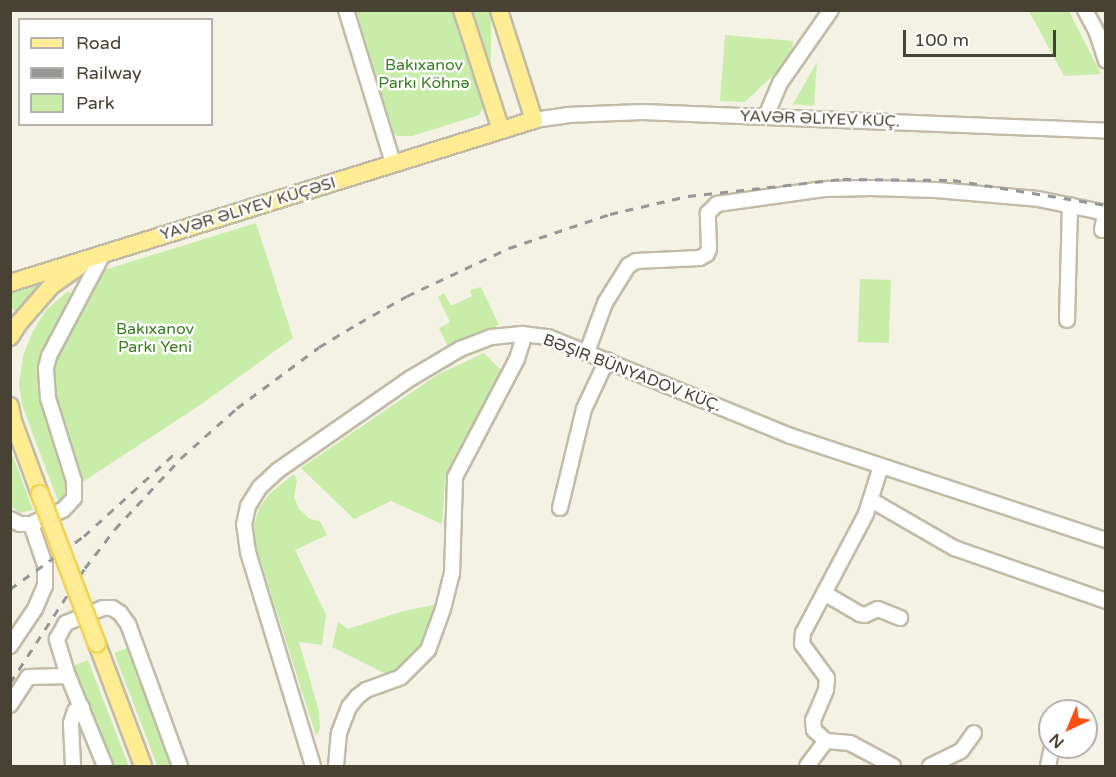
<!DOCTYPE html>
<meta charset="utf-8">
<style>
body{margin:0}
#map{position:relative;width:1116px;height:777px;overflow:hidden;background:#f4f1e5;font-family:"Varela Round",sans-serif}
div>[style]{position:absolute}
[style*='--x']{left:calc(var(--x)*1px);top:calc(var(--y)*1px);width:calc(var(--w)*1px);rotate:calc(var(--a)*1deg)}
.green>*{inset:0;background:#c7eda9;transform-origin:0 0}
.roads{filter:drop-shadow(2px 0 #c1bba7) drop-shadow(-2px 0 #c1bba7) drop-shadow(0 2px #c1bba7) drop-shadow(0 -2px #c1bba7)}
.minor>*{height:14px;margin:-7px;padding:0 7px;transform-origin:7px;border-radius:7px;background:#fff}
.major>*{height:16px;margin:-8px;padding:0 8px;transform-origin:8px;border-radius:8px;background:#ffec93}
.rail>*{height:3px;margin-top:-1.5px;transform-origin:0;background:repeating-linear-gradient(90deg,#969696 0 8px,transparent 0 16px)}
.bridges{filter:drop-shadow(2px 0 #f0d357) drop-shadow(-2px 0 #f0d357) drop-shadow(0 2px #f0d357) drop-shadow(0 -2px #f0d357)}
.major-bridge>*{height:16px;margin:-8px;padding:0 8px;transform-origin:8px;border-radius:8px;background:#ffec93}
span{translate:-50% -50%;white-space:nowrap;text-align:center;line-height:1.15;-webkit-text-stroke:5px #fff;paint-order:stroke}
.park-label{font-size:16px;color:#3a7f21}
.street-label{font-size:16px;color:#484234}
.frame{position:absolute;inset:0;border:12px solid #484234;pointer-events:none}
.legend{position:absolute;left:18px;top:18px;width:195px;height:108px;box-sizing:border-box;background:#fff;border:2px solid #b6b3ae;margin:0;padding:8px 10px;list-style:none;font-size:18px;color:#484234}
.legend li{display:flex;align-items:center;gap:12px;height:30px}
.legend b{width:30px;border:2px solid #b6b3ae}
.north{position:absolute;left:1038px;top:699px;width:60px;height:60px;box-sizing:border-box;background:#fff;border:2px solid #b6b3ae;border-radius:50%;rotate:224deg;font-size:16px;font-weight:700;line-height:24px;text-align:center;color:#484234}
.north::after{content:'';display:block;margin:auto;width:21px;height:27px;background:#ff4f11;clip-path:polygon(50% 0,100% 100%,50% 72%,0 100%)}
.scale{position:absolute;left:903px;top:30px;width:153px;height:27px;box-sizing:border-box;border:3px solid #484234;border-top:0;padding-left:8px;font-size:18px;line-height:21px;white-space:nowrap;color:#484234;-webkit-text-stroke:4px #fff;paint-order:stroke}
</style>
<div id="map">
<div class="green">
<i style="clip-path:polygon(353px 11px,456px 11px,485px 103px,479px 115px,412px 136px,397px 136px,390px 131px)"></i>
<i style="left:471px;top:11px;width:20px;height:82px"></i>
<i style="clip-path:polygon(1029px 11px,1069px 11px,1101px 74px,1064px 76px)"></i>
<i style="clip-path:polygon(725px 35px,793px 41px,791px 58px,745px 102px,720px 101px)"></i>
<i style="clip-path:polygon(817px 62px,814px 106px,793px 104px)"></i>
<i style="clip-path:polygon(256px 223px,293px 338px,200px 405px,81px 483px,55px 404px,51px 382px,53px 366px,58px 349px,101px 271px)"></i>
<i style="clip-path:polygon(45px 279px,18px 316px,11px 306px,11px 291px)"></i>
<i style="left:860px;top:279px;width:31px;height:63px;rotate:2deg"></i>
<i style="clip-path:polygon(481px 287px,499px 325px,448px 347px,439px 328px,450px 322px,438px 297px,444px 293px,451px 306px,472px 296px,470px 290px)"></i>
<i style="clip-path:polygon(68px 291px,73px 295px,72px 302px,41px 365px,41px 394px,69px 490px,58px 501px,22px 405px,19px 384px,23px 356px,32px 333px,46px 310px)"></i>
<i style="clip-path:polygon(484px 353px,504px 373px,458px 450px,445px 481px,442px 524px,391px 501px,354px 519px,301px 468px,437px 375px)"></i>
<i style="clip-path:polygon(11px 451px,33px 510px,19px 513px,11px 506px)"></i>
<i style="clip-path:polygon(294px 474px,297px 480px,294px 497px,299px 509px,310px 519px,320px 521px,327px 535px,295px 550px,326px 615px,322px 645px,299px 642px,319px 711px,320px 729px,316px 736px,256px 546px,254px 525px,259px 508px,270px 493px)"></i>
<i style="clip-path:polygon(438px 604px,423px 645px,411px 663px,397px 671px,386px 674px,332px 647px,338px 622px,348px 629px,400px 612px)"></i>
<i style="left:130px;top:647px;width:127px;height:17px;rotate:69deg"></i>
<i style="left:88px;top:660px;width:114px;height:17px;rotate:69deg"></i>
</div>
<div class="roads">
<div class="minor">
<i style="--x:346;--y:10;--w:160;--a:72.9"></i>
<i style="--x:1085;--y:10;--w:26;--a:62"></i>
<i style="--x:1097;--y:33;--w:29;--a:72"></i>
<i style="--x:766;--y:116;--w:36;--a:-67"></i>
<i style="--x:780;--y:83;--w:89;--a:-55.1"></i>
<i style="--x:534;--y:120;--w:34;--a:-8"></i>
<i style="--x:568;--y:115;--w:74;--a:-2.3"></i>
<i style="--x:642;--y:112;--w:464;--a:2.3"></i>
<i style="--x:1102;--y:230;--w:17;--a:-80"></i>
<i style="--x:1067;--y:320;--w:115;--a:-88.5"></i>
<i style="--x:587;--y:352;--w:52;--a:-69.8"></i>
<i style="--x:605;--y:303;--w:44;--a:-58.1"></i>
<i style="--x:628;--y:266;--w:9;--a:-32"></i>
<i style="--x:636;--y:261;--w:64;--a:-2.7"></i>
<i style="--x:700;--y:258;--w:8;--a:-30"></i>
<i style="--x:707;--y:254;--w:5;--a:-68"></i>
<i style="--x:709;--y:249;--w:36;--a:-92"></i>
<i style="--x:708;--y:213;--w:13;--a:-45"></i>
<i style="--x:717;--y:204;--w:108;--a:-8"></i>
<i style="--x:824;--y:189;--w:47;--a:-1.2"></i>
<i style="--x:871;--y:188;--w:65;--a:1.8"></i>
<i style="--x:936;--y:190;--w:102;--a:5"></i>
<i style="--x:1038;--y:199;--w:69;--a:11.6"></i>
<i style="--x:881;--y:466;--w:50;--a:107.4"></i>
<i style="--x:866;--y:514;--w:135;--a:117.9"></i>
<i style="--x:803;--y:633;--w:11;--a:95"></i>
<i style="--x:802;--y:644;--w:42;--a:53.7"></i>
<i style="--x:827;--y:678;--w:12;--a:95"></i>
<i style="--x:826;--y:690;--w:33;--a:113"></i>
<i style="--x:813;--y:720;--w:10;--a:84"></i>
<i style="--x:814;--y:730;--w:16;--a:43"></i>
<i style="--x:826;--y:741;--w:24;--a:5"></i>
<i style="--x:850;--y:743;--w:49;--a:28.1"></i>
<i style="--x:871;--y:500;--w:96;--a:30"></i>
<i style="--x:954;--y:548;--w:161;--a:19.2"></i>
<i style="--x:560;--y:508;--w:102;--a:-76.4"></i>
<i style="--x:584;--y:409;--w:54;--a:-64.9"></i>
<i style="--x:10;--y:519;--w:11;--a:27"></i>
<i style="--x:20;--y:524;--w:11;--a:0"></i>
<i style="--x:31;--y:524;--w:35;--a:-24"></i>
<i style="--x:63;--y:510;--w:16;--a:-47"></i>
<i style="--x:74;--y:498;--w:17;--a:-90"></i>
<i style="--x:74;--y:481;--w:87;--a:-107.4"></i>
<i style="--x:48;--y:398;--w:30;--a:-94"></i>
<i style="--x:46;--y:368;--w:12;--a:-76"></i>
<i style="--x:49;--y:356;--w:115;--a:-62.1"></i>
<i style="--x:824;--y:593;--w:42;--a:30.3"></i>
<i style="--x:860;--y:614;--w:5;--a:11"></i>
<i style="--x:865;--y:615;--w:14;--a:-25"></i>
<i style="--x:878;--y:609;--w:24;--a:22"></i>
<i style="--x:10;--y:646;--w:45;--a:-56"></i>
<i style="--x:35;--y:609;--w:25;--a:-67"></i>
<i style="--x:45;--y:586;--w:21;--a:-90"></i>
<i style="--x:45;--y:565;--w:43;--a:-108.9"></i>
<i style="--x:10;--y:705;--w:33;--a:-57"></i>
<i style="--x:28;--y:677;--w:40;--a:-1.4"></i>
<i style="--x:73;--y:766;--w:43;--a:-92.7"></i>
<i style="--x:71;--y:723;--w:13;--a:-72"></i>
<i style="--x:75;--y:711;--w:8;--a:-30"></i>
<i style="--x:105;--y:766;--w:97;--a:-112.3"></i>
<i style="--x:68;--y:676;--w:39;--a:-107"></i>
<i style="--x:57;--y:639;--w:18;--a:-61"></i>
<i style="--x:66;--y:623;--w:40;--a:-22"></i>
<i style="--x:103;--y:608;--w:9;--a:0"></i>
<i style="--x:112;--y:608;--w:9;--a:32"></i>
<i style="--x:120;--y:613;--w:14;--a:54"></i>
<i style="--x:128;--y:624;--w:151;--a:69.9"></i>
<i style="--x:313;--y:766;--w:224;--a:-106.9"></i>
<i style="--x:248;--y:552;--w:27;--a:-98"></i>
<i style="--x:244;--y:525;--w:19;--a:-78"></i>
<i style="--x:248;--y:506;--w:22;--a:-58"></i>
<i style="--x:260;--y:487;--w:23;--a:-43"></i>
<i style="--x:277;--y:471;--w:163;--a:-34.8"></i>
<i style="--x:411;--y:378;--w:57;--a:-30.6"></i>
<i style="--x:460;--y:349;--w:34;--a:-21"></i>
<i style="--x:492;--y:337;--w:30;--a:-6"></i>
<i style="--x:522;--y:334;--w:26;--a:7"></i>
<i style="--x:548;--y:337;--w:262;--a:22.2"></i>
<i style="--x:791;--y:436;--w:332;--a:18.3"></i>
<i style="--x:336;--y:766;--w:33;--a:-85"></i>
<i style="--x:339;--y:733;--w:28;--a:-69"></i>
<i style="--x:349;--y:707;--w:13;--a:-51"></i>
<i style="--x:357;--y:697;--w:11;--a:-38"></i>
<i style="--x:366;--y:690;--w:37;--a:-20"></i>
<i style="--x:401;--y:677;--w:38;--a:-45"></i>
<i style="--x:428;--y:650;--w:44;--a:-69.9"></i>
<i style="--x:443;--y:609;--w:36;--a:-76"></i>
<i style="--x:452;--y:574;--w:97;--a:-88.2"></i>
<i style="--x:455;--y:477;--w:133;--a:-62.3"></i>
<i style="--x:517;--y:359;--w:17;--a:-73"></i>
<i style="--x:522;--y:343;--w:9;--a:-90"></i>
<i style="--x:807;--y:766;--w:31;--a:-53"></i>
<i style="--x:930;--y:766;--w:34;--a:-26"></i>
<i style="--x:961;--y:751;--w:22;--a:-54"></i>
<i style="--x:1048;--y:766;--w:19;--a:-78"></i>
</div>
<div class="major">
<i style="--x:462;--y:10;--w:126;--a:72"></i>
<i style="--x:10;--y:283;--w:549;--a:-17.28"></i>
<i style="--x:534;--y:120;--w:115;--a:-107.7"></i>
<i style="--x:10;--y:337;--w:17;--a:-57"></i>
<i style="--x:19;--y:323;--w:49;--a:-49.1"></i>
<i style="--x:51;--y:286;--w:35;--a:-35"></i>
<i style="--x:10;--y:406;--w:15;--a:79"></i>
<i style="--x:13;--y:421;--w:78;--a:69.7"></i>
<i style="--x:97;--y:644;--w:130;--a:69.3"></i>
</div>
</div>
<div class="rail">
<i style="--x:10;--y:589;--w:91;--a:-35.6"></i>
<i style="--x:84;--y:536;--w:122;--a:-42.3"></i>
<i style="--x:10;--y:683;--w:137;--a:-56.9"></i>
<i style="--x:85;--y:568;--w:49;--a:-52.4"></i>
<i style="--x:115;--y:529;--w:97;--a:-47.1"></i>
<i style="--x:181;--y:458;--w:75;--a:-41.8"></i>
<i style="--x:237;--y:408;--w:102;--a:-36.6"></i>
<i style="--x:319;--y:347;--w:47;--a:-31"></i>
<i style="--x:359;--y:323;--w:55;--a:-29.4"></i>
<i style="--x:407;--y:296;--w:113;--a:-25.2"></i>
<i style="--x:509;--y:248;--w:107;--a:-18.6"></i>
<i style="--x:610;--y:214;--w:80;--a:-13"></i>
<i style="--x:688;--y:196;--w:156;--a:-6.3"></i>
<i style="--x:843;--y:179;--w:110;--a:0.5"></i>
<i style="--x:953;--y:180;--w:155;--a:9.3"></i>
</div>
<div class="bridges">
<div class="major-bridge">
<i style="--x:40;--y:494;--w:160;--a:69.2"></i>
</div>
</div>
<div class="park-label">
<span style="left:424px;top:74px">Bakıxanov<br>Parkı Köhnə</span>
<span style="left:155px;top:338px">Bakıxanov<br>Parkı Yeni</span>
</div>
<div class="street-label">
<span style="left:820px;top:119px;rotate:2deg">YAVƏR ƏLIYEV KÜÇ.</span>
<span style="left:248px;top:209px;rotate:-17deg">YAVƏR ƏLIYEV KÜÇƏSI</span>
<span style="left:632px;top:373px;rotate:21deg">BƏŞIR BÜNYADOV KÜÇ.</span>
</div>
<div class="frame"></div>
<ul class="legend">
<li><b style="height:8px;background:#ffec93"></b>Road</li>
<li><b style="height:8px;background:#969696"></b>Railway</li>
<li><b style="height:16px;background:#c7eda9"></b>Park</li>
</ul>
<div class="north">N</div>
<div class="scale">100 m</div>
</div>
